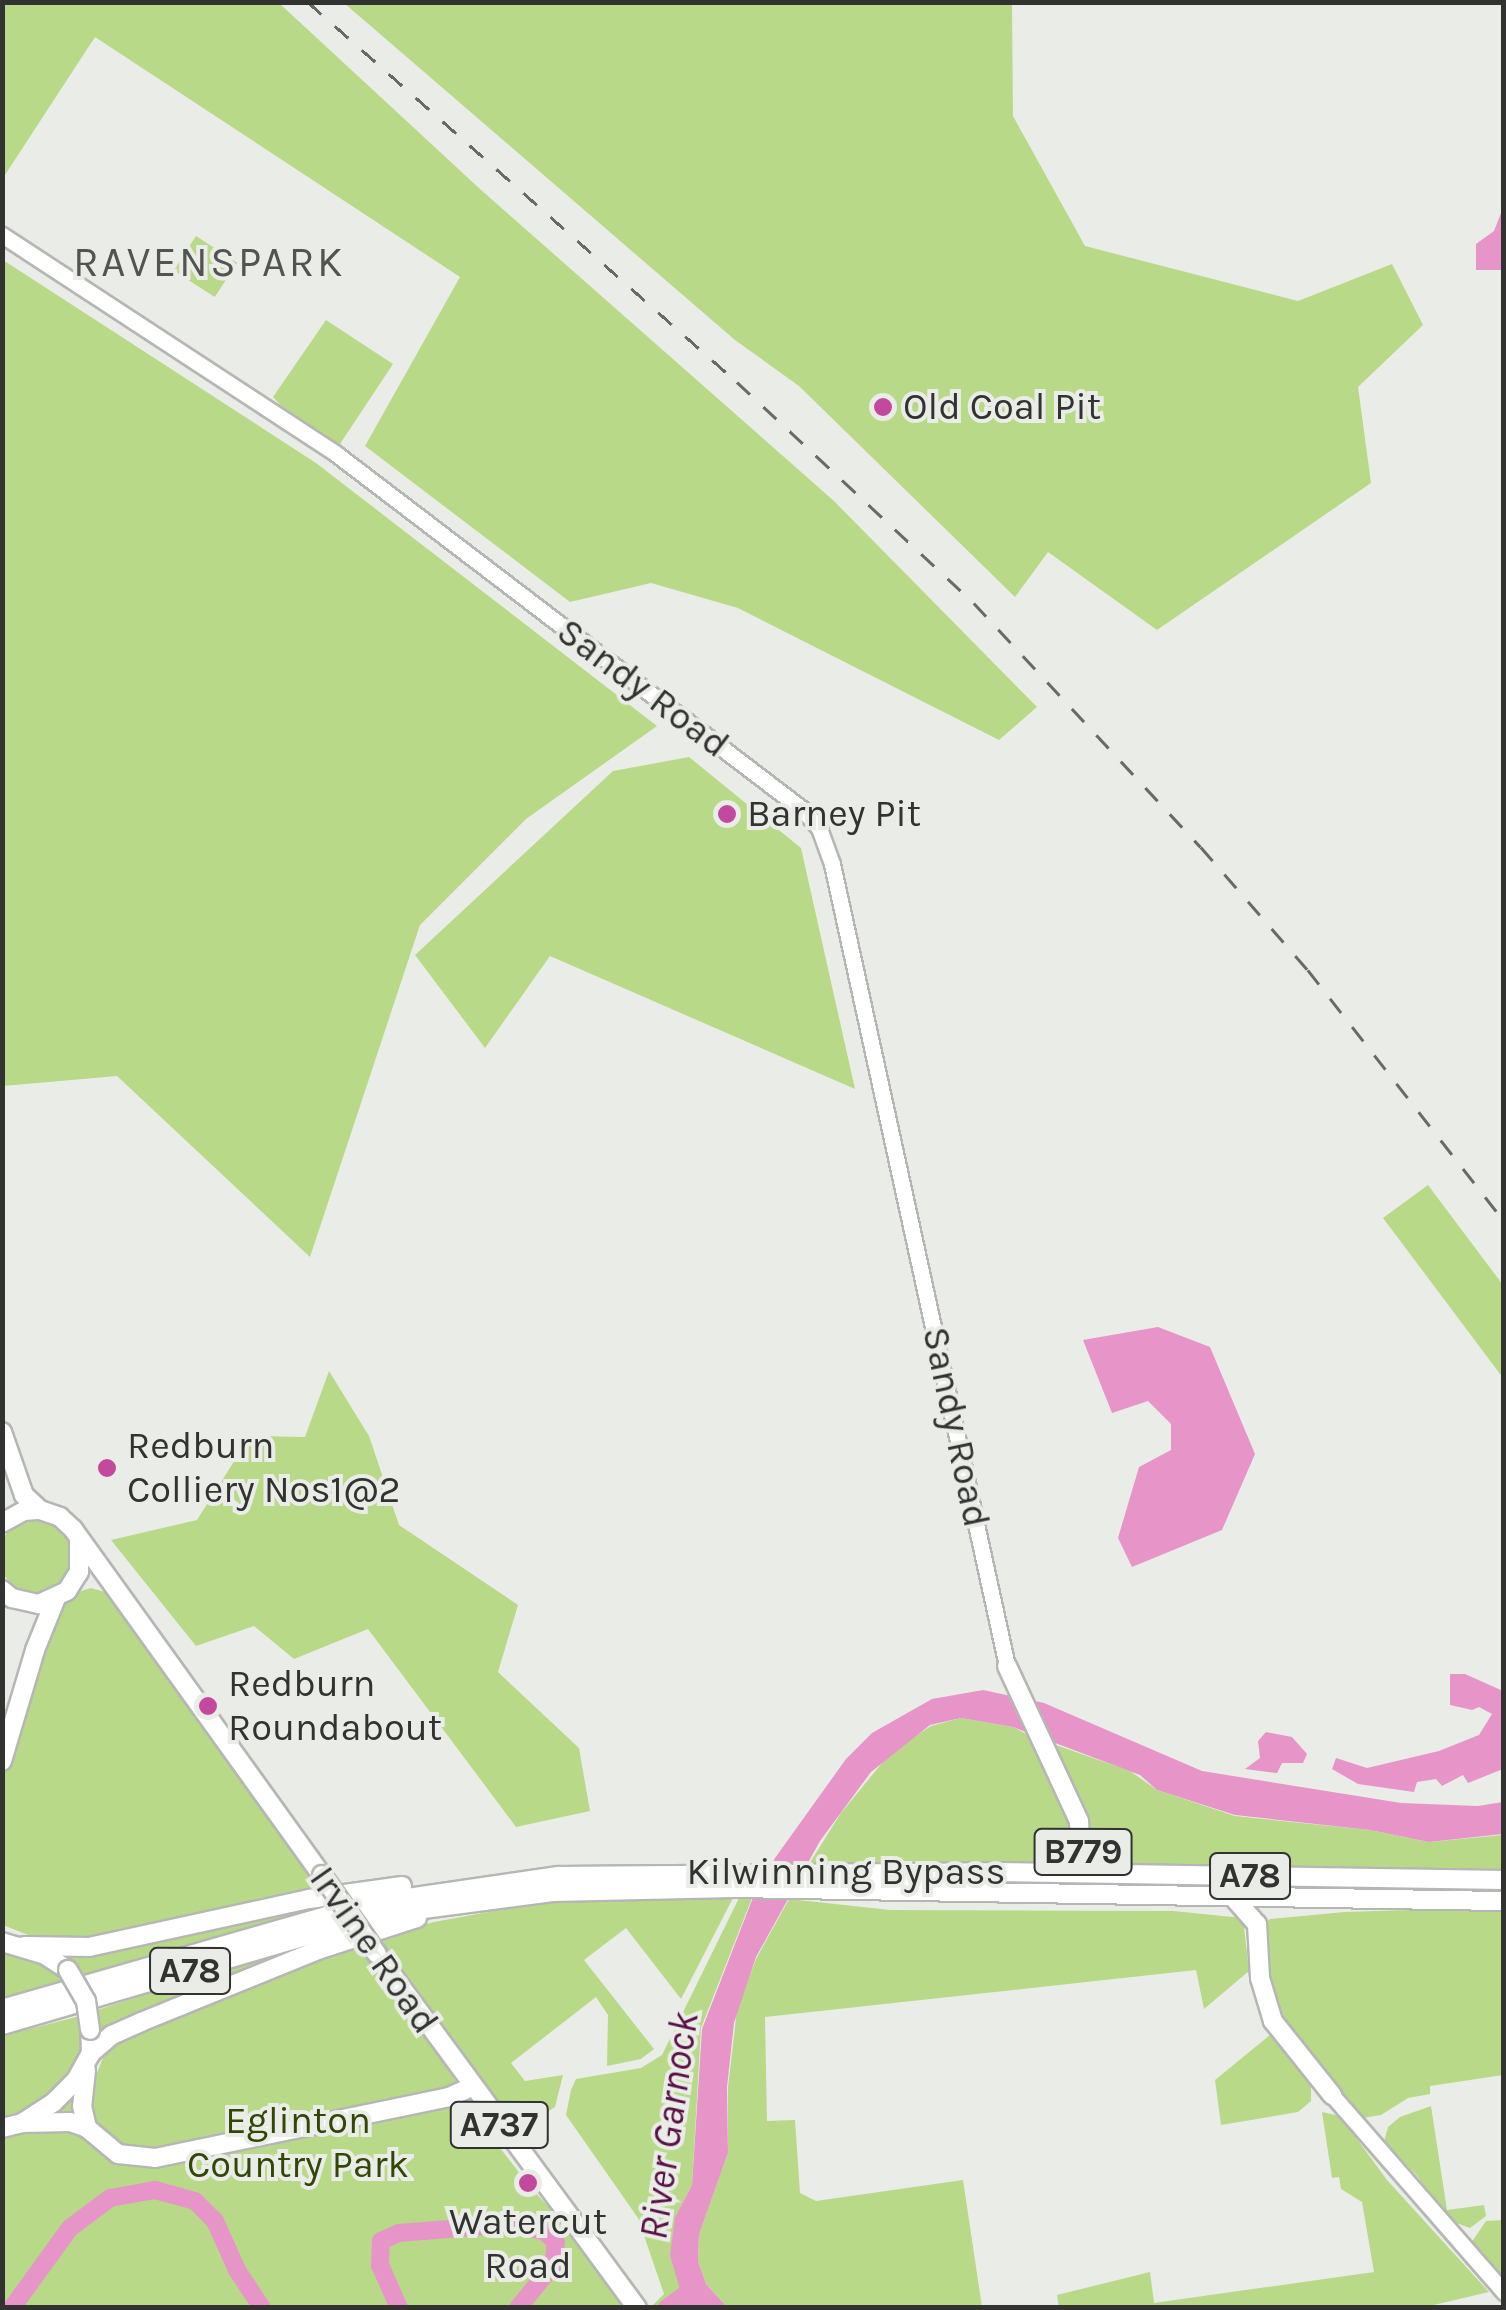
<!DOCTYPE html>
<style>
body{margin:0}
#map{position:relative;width:1506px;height:2310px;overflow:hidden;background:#eaece8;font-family:Karla,sans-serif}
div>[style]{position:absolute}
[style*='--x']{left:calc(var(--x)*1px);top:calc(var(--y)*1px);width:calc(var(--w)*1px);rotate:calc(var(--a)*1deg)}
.green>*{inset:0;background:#b8da88;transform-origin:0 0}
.round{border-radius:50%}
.water>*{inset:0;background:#e795c9}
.river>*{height:18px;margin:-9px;padding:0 9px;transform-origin:9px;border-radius:9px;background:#e795c9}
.roads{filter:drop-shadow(2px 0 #b6b7b4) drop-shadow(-2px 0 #b6b7b4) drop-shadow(0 2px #b6b7b4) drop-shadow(0 -2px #b6b7b4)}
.secondary>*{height:15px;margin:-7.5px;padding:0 7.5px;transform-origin:7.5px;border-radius:7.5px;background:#fff}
.primary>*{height:18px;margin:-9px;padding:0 9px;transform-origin:9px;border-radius:9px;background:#fff}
.trunk>*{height:18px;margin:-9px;padding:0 9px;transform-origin:9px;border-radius:9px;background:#fff}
.rail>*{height:2.5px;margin-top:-1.25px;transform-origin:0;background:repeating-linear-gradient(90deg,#696a67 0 18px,transparent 0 36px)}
.bridges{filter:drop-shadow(2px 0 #b6b7b4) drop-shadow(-2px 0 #b6b7b4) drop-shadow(0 2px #b6b7b4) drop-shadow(0 -2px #b6b7b4)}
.primary-bridge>*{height:18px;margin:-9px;padding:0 9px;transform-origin:9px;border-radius:9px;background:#fff}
.dots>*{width:28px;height:28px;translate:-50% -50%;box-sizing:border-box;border:5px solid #eaece8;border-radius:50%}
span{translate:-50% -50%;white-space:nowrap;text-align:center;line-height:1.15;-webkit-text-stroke:8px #eaece8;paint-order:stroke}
.shield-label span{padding:2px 8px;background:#eaece8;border:2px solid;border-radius:8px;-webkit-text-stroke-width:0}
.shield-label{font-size:35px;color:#323331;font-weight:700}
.poi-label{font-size:38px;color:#323331}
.left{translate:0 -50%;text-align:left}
.street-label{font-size:38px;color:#323331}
.park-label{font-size:38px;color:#324606}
.water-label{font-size:40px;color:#591145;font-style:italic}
.quarter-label{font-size:42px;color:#535451;letter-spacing:2.5px}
.frame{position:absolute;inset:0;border:5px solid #323331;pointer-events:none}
</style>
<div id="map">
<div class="green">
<i style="clip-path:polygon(3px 2px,279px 3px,480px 189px,834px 501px,1037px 707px,999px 740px,738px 608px,651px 583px,570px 602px,365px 446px,460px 277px,95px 37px,3px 178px)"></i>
<i style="clip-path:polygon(344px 3px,1012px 3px,1013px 116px,1085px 246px,1298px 301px,1392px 264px,1423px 325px,1358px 387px,1371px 483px,1157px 630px,1048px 552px,1015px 597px,799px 386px,735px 340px)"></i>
<i style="left:196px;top:236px;width:49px;height:41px;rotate:33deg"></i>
<i style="clip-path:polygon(3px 260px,316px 463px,657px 726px,526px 819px,420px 925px,310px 1257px,117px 1076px,3px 1086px)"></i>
<i style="clip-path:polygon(326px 320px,393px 364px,338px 447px,290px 415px,273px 397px)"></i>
<i style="clip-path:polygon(689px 757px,801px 848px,855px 1089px,550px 956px,485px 1048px,415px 955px,613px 771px)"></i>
<i style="clip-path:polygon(1428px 1185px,1503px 1285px,1503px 1378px,1383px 1218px)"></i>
<i style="clip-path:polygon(329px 1371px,369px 1436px,399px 1525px,518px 1605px,498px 1672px,579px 1748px,590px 1811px,516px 1827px,368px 1629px,294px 1659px,254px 1626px,196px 1646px,111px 1540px,197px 1520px,250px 1436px,305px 1437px)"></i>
<i class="round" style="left:-1px;top:1518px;width:76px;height:76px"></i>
<i style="clip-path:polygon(91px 1588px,108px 1593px,120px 1605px,321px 1890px,92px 1942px,43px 1941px,3px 1925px,2px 1782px,57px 1611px,75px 1593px)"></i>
<i style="clip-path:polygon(961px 1718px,1013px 1727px,1034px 1738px,1077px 1828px,1077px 1855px,1059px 1863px,809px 1864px,841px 1813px,891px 1752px,931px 1726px)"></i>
<i style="clip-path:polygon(1056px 1745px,1130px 1771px,1157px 1790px,1235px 1816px,1370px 1830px,1429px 1842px,1503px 1835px,1503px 1874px,1084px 1866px,1091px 1840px,1087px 1814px)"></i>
<i style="clip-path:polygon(733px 1898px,681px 1999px,626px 1928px,584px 1960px,654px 2049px,641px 2059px,607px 2066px,608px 2015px,596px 1997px,511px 2063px,525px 2081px,563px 2075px,555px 2107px,520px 2129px,513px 2128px,377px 1938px,434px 1922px,515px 1907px,572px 1901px)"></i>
<i style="clip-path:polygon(739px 1898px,752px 1898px,701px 2028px,692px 2185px,675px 2217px,685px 2307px,651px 2307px,664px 2294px,638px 2218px,566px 2115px,571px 2090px,576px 2079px,641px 2068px,662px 2055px)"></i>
<i style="clip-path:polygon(789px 1899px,890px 1910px,1173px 1911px,1243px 1918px,1249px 1971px,1204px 2009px,1196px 1970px,765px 2017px,767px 2121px,795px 2120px,800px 2193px,816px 2201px,963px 2180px,982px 2307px,727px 2307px,706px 2284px,698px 2261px,699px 2233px,728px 2153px,728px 2087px,737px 2010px,756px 1959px)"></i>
<i style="clip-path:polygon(1503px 1907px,1503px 2075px,1430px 2086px,1430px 2094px,1408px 2098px,1381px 2115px,1363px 2118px,1306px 2051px,1270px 1996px,1263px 1925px,1270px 1919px,1345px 1912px)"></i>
<i style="clip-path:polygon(301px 1909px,307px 1912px,82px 1978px,59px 1955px,102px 1954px)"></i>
<i style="clip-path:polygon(326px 1937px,327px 1942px,97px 2043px,97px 2010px)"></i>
<i style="clip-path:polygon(357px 1943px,443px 2058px,473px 2113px,531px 2188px,571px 2231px,628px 2308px,3px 2308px,3px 2135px,48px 2114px,76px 2089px,93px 2083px,106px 2050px,120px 2037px)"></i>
<i style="clip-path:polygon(3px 1951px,49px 1967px,64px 1982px,3px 1998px)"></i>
<i style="clip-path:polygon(80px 2016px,83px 2045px,68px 2079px,37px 2106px,3px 2119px,2px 2036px)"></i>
<i style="clip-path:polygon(1270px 2035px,1311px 2084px,1311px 2101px,1298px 2112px,1221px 2125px,1215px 2080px)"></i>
<i style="clip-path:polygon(1431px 2106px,1447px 2210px,1484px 2205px,1486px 2216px,1470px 2228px,1448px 2220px,1418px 2177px,1384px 2142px,1388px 2127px,1400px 2117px)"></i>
<i style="clip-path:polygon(1322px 2112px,1340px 2116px,1387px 2180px,1489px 2292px,1421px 2308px,1059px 2307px,1057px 2295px,1150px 2272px,1154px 2303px,1374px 2272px,1362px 2202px,1341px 2189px,1339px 2177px,1332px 2178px)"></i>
<i style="clip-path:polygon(1503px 2220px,1503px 2283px,1471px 2243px,1486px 2221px)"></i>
</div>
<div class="water">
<i style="clip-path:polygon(1503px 208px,1503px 270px,1476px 270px,1476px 244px,1494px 231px)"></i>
<i style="clip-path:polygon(1158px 1327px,1210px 1347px,1255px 1454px,1222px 1530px,1132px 1567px,1118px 1538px,1139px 1467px,1171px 1450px,1171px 1424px,1148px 1401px,1112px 1413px,1083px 1340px)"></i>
<i style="clip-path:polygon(1450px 1674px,1465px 1674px,1503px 1691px,1503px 1769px,1468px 1783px,1463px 1775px,1442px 1786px,1436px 1779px,1417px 1782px,1414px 1792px,1358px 1784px,1332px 1769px,1336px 1758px,1367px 1768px,1439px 1751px,1479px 1735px,1492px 1714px,1479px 1707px,1472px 1710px,1450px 1705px)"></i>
<i style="clip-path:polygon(983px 1690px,1044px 1703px,1202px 1771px,1401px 1803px,1478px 1806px,1503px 1802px,1503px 1834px,1429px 1842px,1370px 1830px,1235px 1815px,1157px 1790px,1140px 1775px,1013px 1727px,961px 1718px,930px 1725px,871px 1772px,820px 1841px,756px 1957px,734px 2023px,727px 2087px,728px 2153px,699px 2234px,698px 2261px,706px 2284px,727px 2307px,685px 2307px,670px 2255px,675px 2217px,692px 2185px,702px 2029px,754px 1895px,775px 1858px,846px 1759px,872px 1733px,932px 1699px)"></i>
<i style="clip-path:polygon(1266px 1732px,1292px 1737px,1307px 1754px,1303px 1763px,1282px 1763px,1277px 1773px,1245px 1769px,1260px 1758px,1258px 1741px)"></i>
</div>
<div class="river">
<i style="--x:12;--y:2308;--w:99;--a:-54.1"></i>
<i style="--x:70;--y:2228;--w:50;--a:-36.9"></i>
<i style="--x:110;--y:2198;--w:46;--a:-10.1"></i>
<i style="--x:155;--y:2190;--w:41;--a:15.4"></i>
<i style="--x:195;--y:2201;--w:28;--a:45"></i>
<i style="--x:215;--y:2221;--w:54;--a:65.8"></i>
<i style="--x:237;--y:2270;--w:45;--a:56.7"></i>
<i style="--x:399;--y:2308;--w:47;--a:-113.8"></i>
<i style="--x:380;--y:2265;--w:24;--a:-88"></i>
<i style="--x:381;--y:2241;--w:20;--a:-24"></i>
<i style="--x:399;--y:2233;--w:111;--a:-4.6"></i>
<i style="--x:510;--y:2224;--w:35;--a:12"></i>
<i style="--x:544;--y:2231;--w:16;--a:43"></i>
<i style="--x:556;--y:2242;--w:23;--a:97"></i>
<i style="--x:553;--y:2265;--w:55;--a:129.1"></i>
<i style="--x:667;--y:2308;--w:32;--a:-36"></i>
</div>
<div class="roads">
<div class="secondary">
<i style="--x:2;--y:235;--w:398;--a:33.2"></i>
<i style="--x:335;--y:453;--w:587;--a:37.32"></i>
<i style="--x:802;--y:809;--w:25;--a:48"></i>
<i style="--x:819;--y:828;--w:38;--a:70"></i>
<i style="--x:832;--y:864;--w:821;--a:77.69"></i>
<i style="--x:1332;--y:2095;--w:262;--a:48.9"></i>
</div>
<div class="primary">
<i style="--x:2;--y:1432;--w:67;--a:70.8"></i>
<i style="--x:24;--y:1495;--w:22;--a:43"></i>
<i style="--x:2;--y:1523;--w:25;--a:-29"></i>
<i style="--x:24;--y:1511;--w:16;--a:-4"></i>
<i style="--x:40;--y:1510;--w:21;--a:19"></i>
<i style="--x:60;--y:1517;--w:18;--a:43"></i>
<i style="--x:73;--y:1529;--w:426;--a:54.3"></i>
<i style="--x:2;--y:1590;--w:13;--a:39"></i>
<i style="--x:12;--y:1598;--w:28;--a:13"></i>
<i style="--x:39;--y:1604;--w:31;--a:-25"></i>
<i style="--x:67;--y:1591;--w:22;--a:-58"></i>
<i style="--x:79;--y:1572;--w:33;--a:-90"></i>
<i style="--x:2;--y:1761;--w:116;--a:-73.4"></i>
<i style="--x:35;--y:1650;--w:56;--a:-68"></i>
<i style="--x:2;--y:1942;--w:45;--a:16.8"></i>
<i style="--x:45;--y:1955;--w:27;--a:33"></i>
<i style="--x:377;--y:1954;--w:439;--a:53.7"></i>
<i style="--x:86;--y:2070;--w:36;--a:96"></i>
<i style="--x:82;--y:2106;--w:23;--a:77"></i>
<i style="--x:22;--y:2123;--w:48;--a:-1.2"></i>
<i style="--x:70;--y:2122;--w:18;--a:19"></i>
<i style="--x:87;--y:2128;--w:40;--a:40"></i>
<i style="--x:118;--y:2154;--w:37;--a:6"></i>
<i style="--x:155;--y:2158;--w:300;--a:-11.7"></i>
<i style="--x:449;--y:2097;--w:24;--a:-24"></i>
<i style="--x:2;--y:2128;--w:21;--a:-14"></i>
<i style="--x:22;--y:2123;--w:38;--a:-33"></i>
<i style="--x:54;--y:2102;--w:31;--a:-45"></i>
<i style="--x:76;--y:2080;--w:31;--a:-61"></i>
<i style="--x:91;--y:2053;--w:23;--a:-92"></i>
</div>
<div class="trunk">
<i style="--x:1007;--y:1666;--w:171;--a:65.1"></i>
<i style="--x:1079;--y:1821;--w:35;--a:87"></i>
<i style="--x:1081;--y:1856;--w:13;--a:138"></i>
<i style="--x:1071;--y:1865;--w:15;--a:172"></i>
<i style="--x:1234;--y:1898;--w:35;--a:49"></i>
<i style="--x:1257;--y:1924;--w:54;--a:86.8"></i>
<i style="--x:1260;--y:1978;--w:45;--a:73.2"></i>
<i style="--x:1273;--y:2021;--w:95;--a:51.4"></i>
<i style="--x:24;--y:1946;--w:65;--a:0.9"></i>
<i style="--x:89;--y:1947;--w:225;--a:-12.3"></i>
<i style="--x:309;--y:1899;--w:94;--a:-8"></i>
<i style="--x:2;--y:2009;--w:385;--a:-16"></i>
<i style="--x:372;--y:1903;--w:188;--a:-8.3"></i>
<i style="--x:558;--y:1876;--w:438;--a:-0.5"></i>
<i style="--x:996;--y:1872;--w:508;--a:0.9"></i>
<i style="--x:2;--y:2025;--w:392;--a:-16.3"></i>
<i style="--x:378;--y:1915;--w:176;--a:-7.5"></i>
<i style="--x:552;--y:1892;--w:181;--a:-1.3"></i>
<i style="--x:733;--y:1888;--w:771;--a:0.97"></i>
<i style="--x:91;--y:2053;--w:28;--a:-41"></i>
<i style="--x:112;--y:2035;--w:32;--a:-24"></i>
<i style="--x:141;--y:2022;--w:194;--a:-22.1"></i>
<i style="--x:321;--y:1949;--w:101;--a:-17.9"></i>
</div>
</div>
<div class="rail">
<i style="--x:308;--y:2;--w:573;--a:41.53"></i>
<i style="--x:737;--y:382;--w:324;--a:43"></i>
<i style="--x:974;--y:603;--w:333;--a:47.1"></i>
<i style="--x:1201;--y:847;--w:163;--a:49"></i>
<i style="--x:1308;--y:970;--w:318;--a:52"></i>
</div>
<div class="bridges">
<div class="primary-bridge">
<i style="--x:322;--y:1875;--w:96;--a:55.2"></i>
<i style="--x:68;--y:1970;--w:36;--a:60"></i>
<i style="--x:86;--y:2001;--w:29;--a:82"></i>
</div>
</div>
<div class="dots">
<i style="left:883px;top:407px;background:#c2499d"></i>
<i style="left:727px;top:814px;background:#c2499d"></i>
<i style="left:107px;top:1468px;background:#c2499d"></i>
<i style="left:208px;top:1706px;background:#c2499d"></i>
<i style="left:528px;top:2183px;background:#c2499d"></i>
</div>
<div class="shield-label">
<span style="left:1083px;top:1852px">B779</span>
<span style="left:1250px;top:1876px">A78</span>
<span style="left:190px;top:1971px">A78</span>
<span style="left:499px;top:2125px">A737</span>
</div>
<div class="poi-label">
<span class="left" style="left:903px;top:407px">Old Coal Pit</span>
<span class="left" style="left:747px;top:814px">Barney Pit</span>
<span class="left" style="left:127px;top:1468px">Redburn<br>Colliery Nos1@2</span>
<span class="left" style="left:228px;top:1706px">Redburn<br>Roundabout</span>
<span style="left:528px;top:2244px">Watercut<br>Road</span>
</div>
<div class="street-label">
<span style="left:643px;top:688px;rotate:37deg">Sandy Road</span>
<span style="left:956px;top:1427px;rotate:78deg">Sandy Road</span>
<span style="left:846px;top:1872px">Kilwinning Bypass</span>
<span style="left:374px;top:1950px;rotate:55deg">Irvine Road</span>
</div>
<div class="park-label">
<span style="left:298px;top:2143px">Eglinton<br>Country Park</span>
</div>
<div class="water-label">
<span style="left:669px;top:2126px;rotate:-82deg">River Garnock</span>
</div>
<div class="quarter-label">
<span style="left:209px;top:262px">RAVENSPARK</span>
</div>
<div class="frame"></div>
</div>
